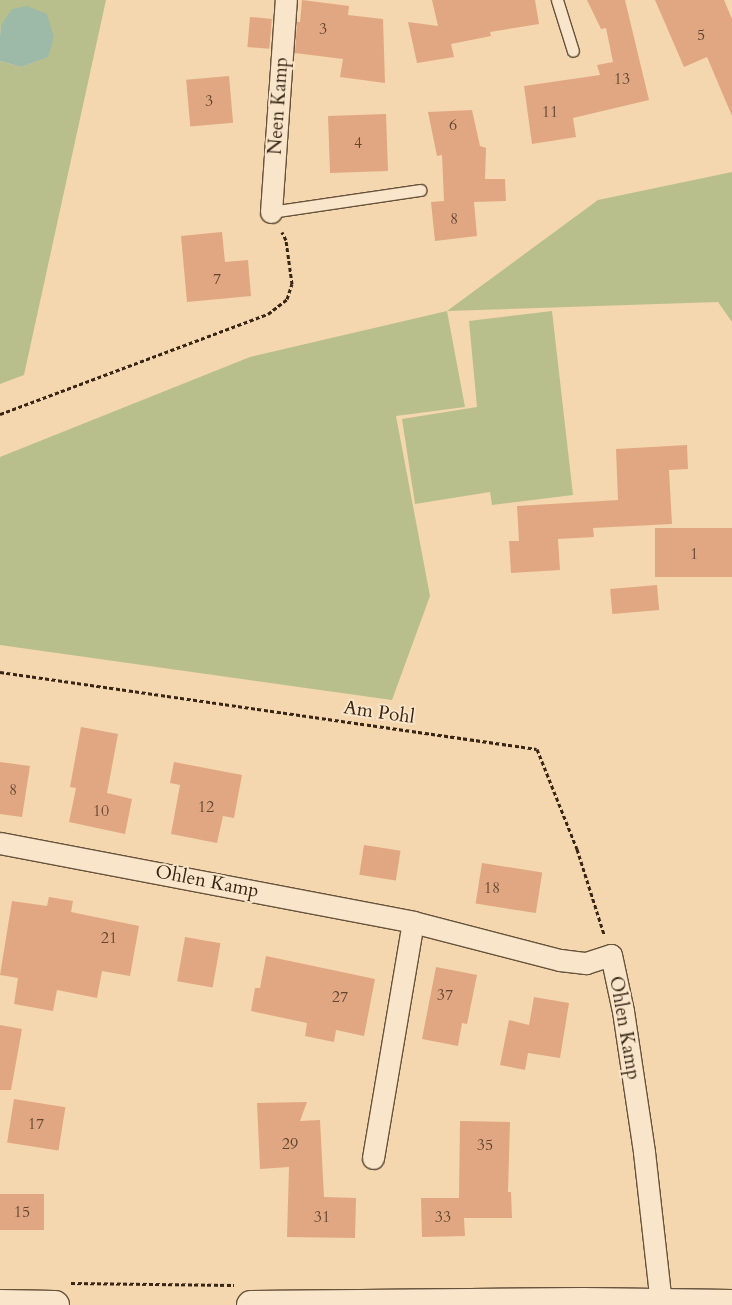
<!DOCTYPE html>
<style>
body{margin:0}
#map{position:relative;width:732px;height:1305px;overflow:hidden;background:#f4d7ae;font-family:Cardo,serif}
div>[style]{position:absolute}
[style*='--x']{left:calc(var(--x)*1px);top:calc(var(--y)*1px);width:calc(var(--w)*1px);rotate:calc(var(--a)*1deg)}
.green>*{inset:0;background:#b9bf8c}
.water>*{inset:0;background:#9cbaa7}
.building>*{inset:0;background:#e1a783;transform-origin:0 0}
.path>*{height:3px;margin-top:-1.5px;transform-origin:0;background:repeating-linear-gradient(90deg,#382515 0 4px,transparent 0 6.5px)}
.roads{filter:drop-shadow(1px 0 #67523b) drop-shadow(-1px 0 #67523b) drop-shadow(0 1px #67523b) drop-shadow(0 -1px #67523b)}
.lane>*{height:11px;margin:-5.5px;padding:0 5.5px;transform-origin:5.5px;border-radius:5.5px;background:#f8e5ca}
.street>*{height:21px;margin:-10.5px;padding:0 10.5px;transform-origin:10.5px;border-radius:10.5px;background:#f8e5ca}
.secondary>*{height:28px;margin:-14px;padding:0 14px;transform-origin:14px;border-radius:14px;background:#f8e5ca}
span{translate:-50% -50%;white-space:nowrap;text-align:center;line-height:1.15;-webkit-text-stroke:4px #f8e5ca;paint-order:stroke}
.number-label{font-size:16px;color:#624630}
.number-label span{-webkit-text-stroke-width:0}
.street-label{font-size:19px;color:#382515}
</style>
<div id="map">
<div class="green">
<i style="clip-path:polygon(0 0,106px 0,24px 375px,0 384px,0 61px,21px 67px,47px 57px,54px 38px,1px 25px,0 36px)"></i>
<i style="clip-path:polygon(732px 172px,732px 322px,718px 302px,447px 311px,465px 407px,396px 416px,430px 596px,392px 700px,0 645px,0 457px,250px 357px,447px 311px,598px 200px)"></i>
<i style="clip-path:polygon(552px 311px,573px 495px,492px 505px,490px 492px,415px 504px,402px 419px,477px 407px,469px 321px)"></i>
</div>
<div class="water">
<i style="clip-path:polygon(27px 6px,47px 14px,54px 38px,48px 57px,21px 67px,0 61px,0 36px,1px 25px,12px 9px)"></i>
</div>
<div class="building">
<i style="clip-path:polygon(302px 0,349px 6px,348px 15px,383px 19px,385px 83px,340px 77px,343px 59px,295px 53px,297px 22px,300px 22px)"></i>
<i style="clip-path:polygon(432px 0,535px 0,539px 24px,490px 32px,491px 36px,451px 44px,454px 57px,417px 63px,408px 22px,438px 26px)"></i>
<i style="clip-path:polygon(587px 0,625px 0,649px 100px,573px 118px,576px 137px,532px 144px,524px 86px,600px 75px,597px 65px,613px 62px,606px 28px,601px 29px)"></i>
<i style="clip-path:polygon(655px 0,724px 0,732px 19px,732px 116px,707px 57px,684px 67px)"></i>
<i style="left:250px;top:17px;width:22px;height:30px;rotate:5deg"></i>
<i style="left:229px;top:76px;width:47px;height:43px;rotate:85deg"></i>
<i style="clip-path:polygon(472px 110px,480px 146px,486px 148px,485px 179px,505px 179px,506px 201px,474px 202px,477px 236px,435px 241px,431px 202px,444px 201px,442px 155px,437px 156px,428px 112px)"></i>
<i style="left:386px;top:114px;width:57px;height:58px;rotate:88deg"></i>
<i style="clip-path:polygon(222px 232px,225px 262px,248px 260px,251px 296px,187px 302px,181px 236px)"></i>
<i style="clip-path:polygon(687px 445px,688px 469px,669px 470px,672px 524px,593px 528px,594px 537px,558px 539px,560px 570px,511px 573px,509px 541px,519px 541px,517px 506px,618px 500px,616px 449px)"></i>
<i style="left:732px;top:528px;width:49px;height:77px;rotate:90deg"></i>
<i style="left:657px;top:585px;width:25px;height:47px;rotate:85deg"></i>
<i style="clip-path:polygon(81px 727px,118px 734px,107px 793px,132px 799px,125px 834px,69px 822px,76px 788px,70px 787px)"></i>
<i style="clip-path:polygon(0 762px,30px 766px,22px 817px,0 814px)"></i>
<i style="clip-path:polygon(174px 762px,242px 775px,234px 818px,223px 816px,217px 843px,171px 834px,180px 785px,170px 783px)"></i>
<i style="left:364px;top:845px;width:37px;height:30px;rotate:9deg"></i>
<i style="left:482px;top:863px;width:61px;height:41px;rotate:9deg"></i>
<i style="clip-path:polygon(49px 897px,73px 901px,71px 912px,139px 926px,130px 976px,102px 971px,97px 998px,57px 990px,53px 1011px,14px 1004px,18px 978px,0 975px,12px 901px,47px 906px)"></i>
<i style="left:185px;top:937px;width:36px;height:45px;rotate:10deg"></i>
<i style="clip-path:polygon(266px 956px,375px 979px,364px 1036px,336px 1030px,334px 1042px,305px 1036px,307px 1023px,251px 1011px,255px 988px,260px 988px)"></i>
<i style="clip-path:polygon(436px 967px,477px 975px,467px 1024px,462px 1023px,458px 1046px,422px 1039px)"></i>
<i style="clip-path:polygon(534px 997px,569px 1003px,560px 1058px,528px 1053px,525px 1070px,500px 1065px,509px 1020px,529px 1025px)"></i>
<i style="clip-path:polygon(0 1025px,22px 1029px,11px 1090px,0 1090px)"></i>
<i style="left:14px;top:1099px;width:52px;height:44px;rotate:9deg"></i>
<i style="clip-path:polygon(307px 1102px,300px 1121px,320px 1120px,324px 1197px,356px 1198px,355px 1238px,287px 1237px,289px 1167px,260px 1169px,257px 1103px)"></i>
<i style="clip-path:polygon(460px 1121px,510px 1122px,508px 1192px,511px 1192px,512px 1218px,464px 1218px,465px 1236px,422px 1237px,421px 1198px,459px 1198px)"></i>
<i style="left:44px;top:1194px;width:36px;height:44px;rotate:90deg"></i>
</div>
<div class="path">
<i style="--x:0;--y:414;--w:286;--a:-20.5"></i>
<i style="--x:268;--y:314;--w:24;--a:-38"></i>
<i style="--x:287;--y:299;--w:16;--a:-72"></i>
<i style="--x:292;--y:284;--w:44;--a:-97.8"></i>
<i style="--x:286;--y:240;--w:9;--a:-117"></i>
<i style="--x:0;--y:672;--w:542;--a:8.16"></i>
<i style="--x:537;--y:749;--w:108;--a:68.2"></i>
<i style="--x:577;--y:849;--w:89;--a:72.4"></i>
<i style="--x:71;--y:1283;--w:163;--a:0.7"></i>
</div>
<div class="roads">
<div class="lane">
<i style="--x:557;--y:0;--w:53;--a:72.6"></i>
<i style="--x:271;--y:212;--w:151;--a:-8.4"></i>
</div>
<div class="street">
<i style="--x:271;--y:212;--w:213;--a:-86"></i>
<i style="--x:0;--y:843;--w:420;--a:10.8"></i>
<i style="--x:413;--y:922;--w:152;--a:14.5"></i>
<i style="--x:560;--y:960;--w:26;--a:7"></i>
<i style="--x:586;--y:963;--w:26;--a:-18"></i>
<i style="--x:611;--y:955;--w:57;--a:77.9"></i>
<i style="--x:623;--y:1011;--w:143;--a:81.5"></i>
<i style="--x:644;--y:1152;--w:153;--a:83.6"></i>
<i style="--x:373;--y:1158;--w:239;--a:-80.4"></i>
</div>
<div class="secondary">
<i style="--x:0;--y:1304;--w:55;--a:1"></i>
<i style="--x:251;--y:1305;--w:332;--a:-0.5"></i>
<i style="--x:583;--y:1302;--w:149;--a:0.8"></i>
</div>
</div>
<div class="number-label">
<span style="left:323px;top:29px">3</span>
<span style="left:701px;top:35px">5</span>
<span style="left:622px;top:79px">13</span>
<span style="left:209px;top:101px">3</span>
<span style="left:550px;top:112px">11</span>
<span style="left:453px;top:125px">6</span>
<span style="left:358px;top:143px">4</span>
<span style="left:454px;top:219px">8</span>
<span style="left:217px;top:279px">7</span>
<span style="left:694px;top:554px">1</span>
<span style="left:13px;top:790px">8</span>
<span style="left:206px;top:807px">12</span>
<span style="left:101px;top:811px">10</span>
<span style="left:492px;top:888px">18</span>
<span style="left:109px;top:938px">21</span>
<span style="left:445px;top:995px">37</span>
<span style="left:340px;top:997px">27</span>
<span style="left:36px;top:1124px">17</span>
<span style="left:290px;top:1144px">29</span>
<span style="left:485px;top:1145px">35</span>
<span style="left:22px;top:1212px">15</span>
<span style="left:322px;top:1217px">31</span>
<span style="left:443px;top:1217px">33</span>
</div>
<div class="street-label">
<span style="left:279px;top:106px;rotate:-86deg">Neen Kamp</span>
<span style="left:379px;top:713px;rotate:8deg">Am Pohl</span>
<span style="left:207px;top:882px;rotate:11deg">Ohlen Kamp</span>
<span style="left:624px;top:1028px;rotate:80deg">Ohlen Kamp</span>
</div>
</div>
